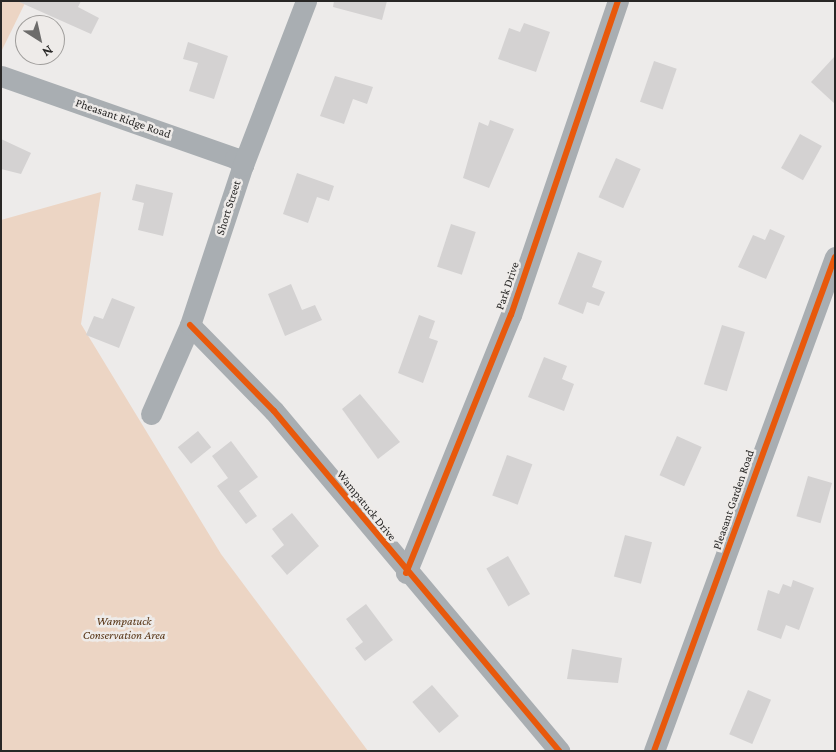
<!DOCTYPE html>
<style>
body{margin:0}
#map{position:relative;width:836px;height:752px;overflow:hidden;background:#edebea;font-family:"Crimson Pro",serif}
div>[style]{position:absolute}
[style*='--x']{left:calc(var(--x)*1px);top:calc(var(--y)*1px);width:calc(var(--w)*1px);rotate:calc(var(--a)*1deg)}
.green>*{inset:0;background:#ecd5c4}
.building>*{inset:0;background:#d4d2d2;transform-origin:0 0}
.minor>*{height:21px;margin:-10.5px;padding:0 10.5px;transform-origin:10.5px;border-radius:10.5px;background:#a9aeb2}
.cycleway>*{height:6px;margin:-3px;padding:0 3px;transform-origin:3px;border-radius:3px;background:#e8590c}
span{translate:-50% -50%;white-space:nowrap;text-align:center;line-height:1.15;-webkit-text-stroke:5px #eeebe9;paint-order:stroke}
.street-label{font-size:12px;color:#282726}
.park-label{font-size:12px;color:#573516;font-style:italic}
.frame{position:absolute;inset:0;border:2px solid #282726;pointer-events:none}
.north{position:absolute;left:15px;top:15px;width:50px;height:50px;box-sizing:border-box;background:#eeebe9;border:1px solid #9f9d9b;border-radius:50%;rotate:145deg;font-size:14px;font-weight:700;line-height:20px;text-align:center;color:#282726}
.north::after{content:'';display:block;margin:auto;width:18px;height:22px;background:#6d6c6b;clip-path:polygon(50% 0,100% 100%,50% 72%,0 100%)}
</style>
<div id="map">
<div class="green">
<i style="clip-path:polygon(1px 1px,26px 1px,1px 52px)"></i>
<i style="clip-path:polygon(101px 192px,81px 324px,221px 554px,368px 751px,1px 751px,1px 220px)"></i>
</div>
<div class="building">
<i style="clip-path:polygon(17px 1px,81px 1px,78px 7px,99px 18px,91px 34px)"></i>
<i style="clip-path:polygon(334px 1px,387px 1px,382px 20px,333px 7px)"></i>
<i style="clip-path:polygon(524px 23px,550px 32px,536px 72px,498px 59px,509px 28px,520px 32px)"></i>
<i style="clip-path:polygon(188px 42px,228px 56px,214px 99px,189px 91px,198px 63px,183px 59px)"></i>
<i style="clip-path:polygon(835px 56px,835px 104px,811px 82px)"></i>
<i style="left:654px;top:61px;width:24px;height:43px;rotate:19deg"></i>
<i style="clip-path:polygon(335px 76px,373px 87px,367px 104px,353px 99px,344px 124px,320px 116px)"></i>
<i style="clip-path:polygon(490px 120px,514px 129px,489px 188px,463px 178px,479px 122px,488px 126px)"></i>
<i style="left:800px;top:134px;width:25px;height:39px;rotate:29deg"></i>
<i style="clip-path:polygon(1px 139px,31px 153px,21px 174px,1px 169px)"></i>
<i style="left:616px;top:158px;width:27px;height:43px;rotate:24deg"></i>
<i style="clip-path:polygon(297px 173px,334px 186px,329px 201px,317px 197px,308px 223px,283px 214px)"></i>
<i style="clip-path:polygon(136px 184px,173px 193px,163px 236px,138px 230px,144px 203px,132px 200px)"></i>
<i style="left:451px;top:224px;width:26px;height:45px;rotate:18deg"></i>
<i style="clip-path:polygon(770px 229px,785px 236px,766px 279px,738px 267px,753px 235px,765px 240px)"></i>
<i style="clip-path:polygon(578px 252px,602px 261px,592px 287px,605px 292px,599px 306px,587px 302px,583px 314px,558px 304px)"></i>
<i style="clip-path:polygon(291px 284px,302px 310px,315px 305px,322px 320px,285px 336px,268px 294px)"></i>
<i style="clip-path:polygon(112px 298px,135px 307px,119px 348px,86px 335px,94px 316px,103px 319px)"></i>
<i style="clip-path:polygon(419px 315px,435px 321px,429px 338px,438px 341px,423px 383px,398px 373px)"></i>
<i style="left:722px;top:325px;width:24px;height:62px;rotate:17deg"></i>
<i style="clip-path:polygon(544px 357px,567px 366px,562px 379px,574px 384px,564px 411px,528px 397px)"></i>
<i style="clip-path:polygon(360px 394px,400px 442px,378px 459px,342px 409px)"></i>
<i style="left:198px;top:431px;width:21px;height:26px;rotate:51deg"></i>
<i style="left:677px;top:436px;width:27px;height:43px;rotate:24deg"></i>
<i style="clip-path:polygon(231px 441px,258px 477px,239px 491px,257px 516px,246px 524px,217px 486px,228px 478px,212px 456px)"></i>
<i style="left:507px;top:455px;width:27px;height:43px;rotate:20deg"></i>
<i style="left:808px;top:476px;width:25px;height:42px;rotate:16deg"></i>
<i style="clip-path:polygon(292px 513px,319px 546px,287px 575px,271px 556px,284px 545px,272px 529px)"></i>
<i style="left:625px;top:535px;width:28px;height:43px;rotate:15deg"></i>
<i style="left:508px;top:556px;width:44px;height:25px;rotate:60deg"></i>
<i style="clip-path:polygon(793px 580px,814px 588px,799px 630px,786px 625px,781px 639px,757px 630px,768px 590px,779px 594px,783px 584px,791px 587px)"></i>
<i style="clip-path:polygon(366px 604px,393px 640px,365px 661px,355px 648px,363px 642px,346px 619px)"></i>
<i style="clip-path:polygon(572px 649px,622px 658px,618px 683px,567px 679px)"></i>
<i style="left:432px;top:685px;width:41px;height:26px;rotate:49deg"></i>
<i style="left:748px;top:690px;width:25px;height:48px;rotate:23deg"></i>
</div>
<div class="minor">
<i style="--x:1;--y:76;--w:248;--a:19.3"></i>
<i style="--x:235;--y:158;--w:11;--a:41"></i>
<i style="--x:190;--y:325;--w:120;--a:45.7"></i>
<i style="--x:274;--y:411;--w:444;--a:50"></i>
<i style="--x:151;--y:414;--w:97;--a:-66.3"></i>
<i style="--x:190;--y:325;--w:169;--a:-71.7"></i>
<i style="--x:243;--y:165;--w:176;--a:-69"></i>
<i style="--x:406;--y:573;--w:279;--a:-67.9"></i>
<i style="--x:511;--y:315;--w:332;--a:-71.2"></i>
<i style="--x:654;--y:751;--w:526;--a:-69.88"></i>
</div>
<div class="cycleway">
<i style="--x:190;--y:325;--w:120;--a:45.7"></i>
<i style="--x:274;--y:411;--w:444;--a:50"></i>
<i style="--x:406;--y:573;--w:279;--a:-67.9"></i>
<i style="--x:511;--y:315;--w:332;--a:-71.2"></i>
<i style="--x:654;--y:751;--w:526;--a:-69.88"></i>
</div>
<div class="street-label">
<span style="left:123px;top:119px;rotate:19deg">Pheasant Ridge Road</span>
<span style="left:229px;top:208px;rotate:-72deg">Short Street</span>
<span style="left:508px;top:286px;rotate:-71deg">Park Drive</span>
<span style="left:734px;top:500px;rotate:-71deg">Pleasant Garden Road</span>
<span style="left:366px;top:506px;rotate:51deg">Wampatuck Drive</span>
</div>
<div class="park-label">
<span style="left:124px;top:629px">Wampatuck<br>Conservation Area</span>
</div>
<div class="frame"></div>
<div class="north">N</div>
</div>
